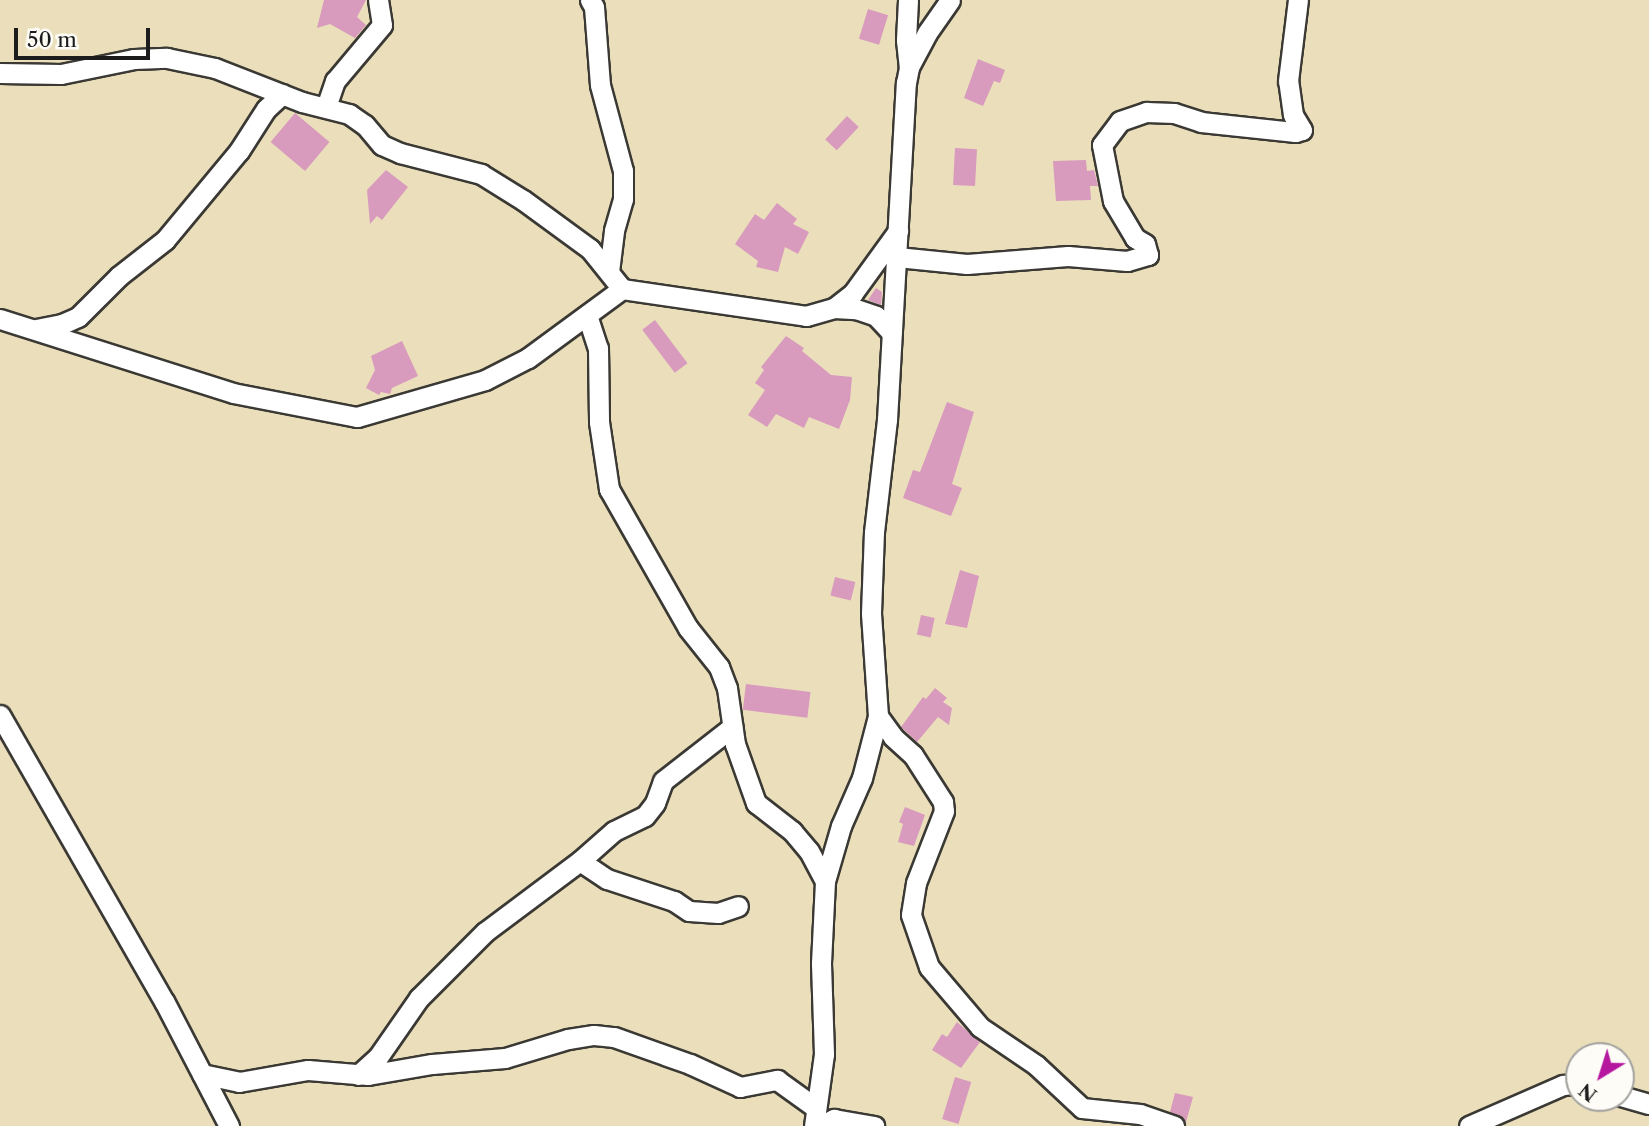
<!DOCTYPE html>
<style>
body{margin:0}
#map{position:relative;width:1649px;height:1126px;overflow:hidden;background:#ebdfbb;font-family:"Libre Caslon Text",serif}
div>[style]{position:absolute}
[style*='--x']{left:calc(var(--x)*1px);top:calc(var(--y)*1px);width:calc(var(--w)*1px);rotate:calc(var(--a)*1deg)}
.building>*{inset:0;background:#d89abd;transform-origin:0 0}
.roads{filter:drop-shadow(2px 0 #3b3934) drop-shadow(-2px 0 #3b3934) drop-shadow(0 2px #3b3934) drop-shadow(0 -2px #3b3934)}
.minor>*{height:19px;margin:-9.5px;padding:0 9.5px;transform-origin:9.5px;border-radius:9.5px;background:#fff}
span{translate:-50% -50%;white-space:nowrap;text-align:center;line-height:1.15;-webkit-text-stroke:7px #fdfcf7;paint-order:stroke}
.north{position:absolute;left:1565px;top:1042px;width:70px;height:70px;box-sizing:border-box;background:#fdfcf7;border:2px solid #a3a29f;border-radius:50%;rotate:218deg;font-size:19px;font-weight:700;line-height:28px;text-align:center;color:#1c1c1c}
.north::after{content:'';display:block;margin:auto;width:24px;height:32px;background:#b5179e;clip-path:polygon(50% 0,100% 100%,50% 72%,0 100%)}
.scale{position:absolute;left:14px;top:28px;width:136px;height:32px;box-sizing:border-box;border:4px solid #1c1c1c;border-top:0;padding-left:9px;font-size:21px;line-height:24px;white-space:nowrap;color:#1c1c1c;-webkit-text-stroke:5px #fdfcf7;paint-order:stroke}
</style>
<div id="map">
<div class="building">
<i style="clip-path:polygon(324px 0,366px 0,357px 17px,366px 25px,355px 38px,330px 24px,317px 28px)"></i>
<i style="left:868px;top:9px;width:21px;height:31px;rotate:17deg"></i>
<i style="clip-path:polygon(978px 59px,1005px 70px,1000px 83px,994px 81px,983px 106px,964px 98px)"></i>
<i style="left:295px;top:113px;width:45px;height:38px;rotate:40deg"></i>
<i style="left:847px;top:116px;width:16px;height:32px;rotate:43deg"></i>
<i style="left:955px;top:148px;width:22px;height:37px;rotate:3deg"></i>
<i style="clip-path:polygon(1086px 160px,1087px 171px,1094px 170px,1098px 186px,1090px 186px,1091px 200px,1056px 201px,1053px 161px)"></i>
<i style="clip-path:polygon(386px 170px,408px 187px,382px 220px,377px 216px,370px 224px,367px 190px)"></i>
<i style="clip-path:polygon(777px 203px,797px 219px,793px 224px,809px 232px,798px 254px,785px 247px,778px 272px,756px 267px,758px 261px,735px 244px,755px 214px,764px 220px)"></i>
<i style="clip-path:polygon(876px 288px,882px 292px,881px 305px,868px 300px)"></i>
<i style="left:655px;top:320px;width:54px;height:16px;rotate:53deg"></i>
<i style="clip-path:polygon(786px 336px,804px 348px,802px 351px,831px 375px,852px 377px,850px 400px,839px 429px,809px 417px,804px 428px,776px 414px,767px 427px,748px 415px,765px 390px,755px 383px,764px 370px,761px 367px)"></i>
<i style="clip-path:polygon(402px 341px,418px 376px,392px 388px,390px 394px,381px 392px,379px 395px,366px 388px,375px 370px,371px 356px)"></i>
<i style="clip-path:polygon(947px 402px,974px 412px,952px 484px,962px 488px,951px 516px,903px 498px,913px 470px,920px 472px)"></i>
<i style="clip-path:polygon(960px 570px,979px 576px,967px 628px,945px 624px)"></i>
<i style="left:835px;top:577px;width:21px;height:19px;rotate:14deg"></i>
<i style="left:921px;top:615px;width:14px;height:20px;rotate:12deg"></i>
<i style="left:746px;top:684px;width:65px;height:26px;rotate:7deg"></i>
<i style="clip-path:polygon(935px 688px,947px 698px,943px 702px,952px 708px,949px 725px,938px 717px,917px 742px,901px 727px,923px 697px,926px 699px)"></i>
<i style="clip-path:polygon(905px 807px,925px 815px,914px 846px,898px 842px,903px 824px,899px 822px)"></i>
<i style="clip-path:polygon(957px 1022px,980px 1042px,961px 1068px,932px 1050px,942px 1034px,947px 1037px)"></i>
<i style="left:955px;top:1077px;width:17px;height:44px;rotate:17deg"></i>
<i style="clip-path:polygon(1175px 1093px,1193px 1097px,1186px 1122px,1170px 1112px)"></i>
</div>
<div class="roads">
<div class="minor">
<i style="--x:590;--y:0;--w:8;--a:60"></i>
<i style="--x:594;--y:7;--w:78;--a:85.6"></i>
<i style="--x:600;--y:85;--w:89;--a:75"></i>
<i style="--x:623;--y:171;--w:28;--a:90"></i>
<i style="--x:623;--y:199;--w:33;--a:106"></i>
<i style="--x:614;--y:231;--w:39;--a:97"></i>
<i style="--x:908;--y:0;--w:40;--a:92.9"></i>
<i style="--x:906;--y:40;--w:27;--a:84"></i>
<i style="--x:0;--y:73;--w:61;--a:0.9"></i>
<i style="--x:61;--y:74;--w:75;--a:-11.6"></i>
<i style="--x:134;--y:59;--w:33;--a:-2"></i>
<i style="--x:167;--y:58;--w:49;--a:11.8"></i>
<i style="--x:215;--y:68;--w:93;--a:21.3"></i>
<i style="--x:302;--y:102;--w:49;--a:14.3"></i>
<i style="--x:349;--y:114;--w:19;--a:35"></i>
<i style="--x:365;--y:125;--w:26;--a:50"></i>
<i style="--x:382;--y:145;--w:20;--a:24"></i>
<i style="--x:400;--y:153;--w:84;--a:14.5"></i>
<i style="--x:481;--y:174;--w:49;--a:31.8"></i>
<i style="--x:523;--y:200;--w:83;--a:36.2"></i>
<i style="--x:590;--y:249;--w:51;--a:51.3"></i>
<i style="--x:326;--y:107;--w:28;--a:-71"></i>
<i style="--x:335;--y:81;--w:73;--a:-50"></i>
<i style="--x:382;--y:25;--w:25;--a:-99"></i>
<i style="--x:897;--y:257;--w:70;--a:5.7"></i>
<i style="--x:967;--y:264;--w:101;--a:-4.5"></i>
<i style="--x:1068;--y:256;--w:59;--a:4.8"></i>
<i style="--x:1127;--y:261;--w:22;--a:-16"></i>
<i style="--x:1148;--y:255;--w:11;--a:-105"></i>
<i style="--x:1145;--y:244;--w:12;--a:-149"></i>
<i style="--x:1135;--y:238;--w:43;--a:-120.7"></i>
<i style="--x:1113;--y:201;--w:57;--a:-101.1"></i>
<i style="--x:1102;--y:145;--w:30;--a:-53"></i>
<i style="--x:1120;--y:121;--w:28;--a:-19"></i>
<i style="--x:1146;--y:112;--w:28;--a:2"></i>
<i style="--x:1174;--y:113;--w:28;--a:18"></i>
<i style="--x:1201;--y:122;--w:95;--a:6.1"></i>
<i style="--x:1295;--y:132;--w:7;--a:-16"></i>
<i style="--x:1302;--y:130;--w:17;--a:-121"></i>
<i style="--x:1293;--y:115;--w:34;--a:-98"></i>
<i style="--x:1288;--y:81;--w:82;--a:-83"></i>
<i style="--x:834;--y:308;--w:24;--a:-38"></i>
<i style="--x:853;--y:293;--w:77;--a:-54"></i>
<i style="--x:587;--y:315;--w:35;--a:72"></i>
<i style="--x:598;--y:348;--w:74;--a:89.2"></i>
<i style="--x:599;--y:422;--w:68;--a:81.5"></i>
<i style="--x:609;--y:489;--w:160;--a:60.4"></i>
<i style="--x:688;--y:628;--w:50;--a:51.5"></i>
<i style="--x:719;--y:667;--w:22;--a:69"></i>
<i style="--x:727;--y:688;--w:57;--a:81.9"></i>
<i style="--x:735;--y:744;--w:63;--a:70.4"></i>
<i style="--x:756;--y:803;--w:46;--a:37.9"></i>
<i style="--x:792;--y:831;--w:26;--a:50"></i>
<i style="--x:809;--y:851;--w:34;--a:62"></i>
<i style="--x:0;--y:319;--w:244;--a:17.6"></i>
<i style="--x:233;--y:393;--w:126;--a:11"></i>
<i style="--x:357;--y:417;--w:133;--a:-16.1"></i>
<i style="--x:485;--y:380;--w:48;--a:-27.1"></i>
<i style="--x:528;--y:358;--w:117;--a:-36.3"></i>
<i style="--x:622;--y:289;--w:186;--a:8.3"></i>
<i style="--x:806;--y:316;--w:29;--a:-16"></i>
<i style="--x:834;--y:308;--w:22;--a:3"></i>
<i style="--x:856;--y:309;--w:21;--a:19"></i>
<i style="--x:876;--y:316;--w:23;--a:47"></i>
<i style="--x:36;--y:329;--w:26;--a:-11"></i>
<i style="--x:62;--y:324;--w:17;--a:-24"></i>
<i style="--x:78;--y:317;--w:58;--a:-45"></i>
<i style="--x:119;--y:276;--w:58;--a:-38"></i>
<i style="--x:165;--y:240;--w:116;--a:-50.3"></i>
<i style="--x:239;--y:151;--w:50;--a:-57.3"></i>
<i style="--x:266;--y:109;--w:22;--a:-43"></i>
<i style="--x:0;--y:715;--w:330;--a:60.2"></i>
<i style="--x:164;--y:1001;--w:141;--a:62.5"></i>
<i style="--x:878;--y:716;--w:26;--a:54"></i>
<i style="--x:893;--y:737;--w:27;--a:42"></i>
<i style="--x:913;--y:755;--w:56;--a:57.4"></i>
<i style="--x:943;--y:802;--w:9;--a:84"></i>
<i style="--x:944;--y:811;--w:77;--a:111.3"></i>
<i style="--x:916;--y:883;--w:32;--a:99"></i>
<i style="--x:911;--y:915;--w:55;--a:70.9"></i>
<i style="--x:929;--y:967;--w:79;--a:49.6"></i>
<i style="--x:980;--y:1027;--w:68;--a:34.2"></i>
<i style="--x:1036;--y:1065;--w:63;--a:43.1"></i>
<i style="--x:1082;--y:1108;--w:58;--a:5.9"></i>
<i style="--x:1140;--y:1114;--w:36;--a:19"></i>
<i style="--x:580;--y:861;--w:32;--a:34"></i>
<i style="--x:607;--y:879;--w:71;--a:18.2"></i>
<i style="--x:674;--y:901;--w:18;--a:34"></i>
<i style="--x:689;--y:911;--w:29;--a:4"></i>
<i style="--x:718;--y:913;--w:21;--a:-19"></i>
<i style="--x:202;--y:1074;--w:38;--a:12"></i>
<i style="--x:239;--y:1082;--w:70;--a:-9.9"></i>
<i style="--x:308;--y:1070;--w:60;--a:4.8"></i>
<i style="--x:368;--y:1075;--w:65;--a:-9.8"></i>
<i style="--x:432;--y:1064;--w:73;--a:-4.7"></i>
<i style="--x:505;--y:1058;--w:66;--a:-16.8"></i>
<i style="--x:568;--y:1039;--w:26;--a:-9"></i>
<i style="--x:594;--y:1035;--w:20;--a:6"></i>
<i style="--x:614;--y:1037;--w:81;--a:19.6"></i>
<i style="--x:690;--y:1064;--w:55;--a:24.7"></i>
<i style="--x:740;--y:1087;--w:38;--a:-11"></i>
<i style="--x:777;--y:1080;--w:48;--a:35.7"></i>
<i style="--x:358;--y:1075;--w:27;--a:-42"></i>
<i style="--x:378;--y:1057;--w:72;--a:-55.2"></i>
<i style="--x:419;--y:998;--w:93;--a:-45"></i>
<i style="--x:485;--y:932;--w:119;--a:-36.8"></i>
<i style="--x:580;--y:861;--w:45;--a:-41.4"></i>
<i style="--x:614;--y:831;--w:34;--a:-26"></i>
<i style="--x:645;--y:816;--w:16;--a:-52"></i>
<i style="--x:655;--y:803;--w:23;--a:-70"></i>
<i style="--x:663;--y:781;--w:88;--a:-38"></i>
<i style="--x:1621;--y:1096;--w:29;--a:16"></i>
<i style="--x:814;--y:1126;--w:73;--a:-82.1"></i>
<i style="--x:824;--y:1054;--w:91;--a:-91.9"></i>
<i style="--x:821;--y:963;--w:82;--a:-87.2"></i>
<i style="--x:825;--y:881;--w:57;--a:-73.8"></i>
<i style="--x:841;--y:826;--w:52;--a:-66.4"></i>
<i style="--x:862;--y:778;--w:64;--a:-75.5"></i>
<i style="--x:878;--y:716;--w:103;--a:-93.9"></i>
<i style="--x:871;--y:613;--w:81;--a:-87.9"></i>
<i style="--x:874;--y:532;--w:113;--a:-83.4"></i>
<i style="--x:887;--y:420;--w:338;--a:-86.8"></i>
<i style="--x:906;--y:83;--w:16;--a:-79"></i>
<i style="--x:909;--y:67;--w:38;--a:-62"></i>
<i style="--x:927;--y:33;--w:40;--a:-55.1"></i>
<i style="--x:820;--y:1126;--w:16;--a:-27"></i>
<i style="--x:834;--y:1119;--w:41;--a:9.9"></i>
<i style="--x:1469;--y:1126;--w:103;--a:-23.6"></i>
<i style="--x:1563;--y:1085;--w:16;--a:-4"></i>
</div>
</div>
<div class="north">N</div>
<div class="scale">50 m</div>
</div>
